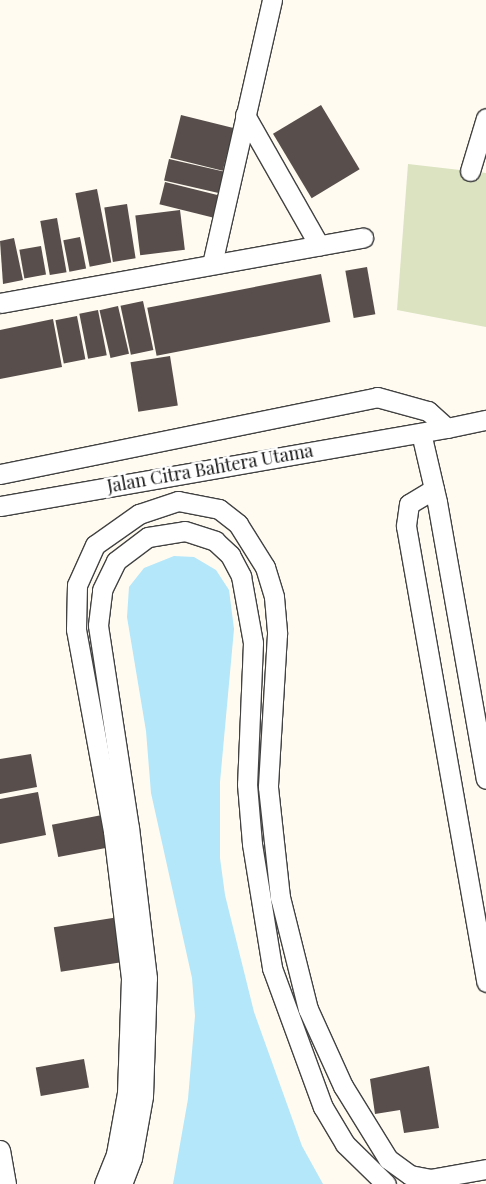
<!DOCTYPE html>
<style>
body{margin:0}
#map{position:relative;width:486px;height:1184px;overflow:hidden;background:#fffbf1;font-family:"Playfair Display",serif}
div>[style]{position:absolute}
[style*='--x']{left:calc(var(--x)*1px);top:calc(var(--y)*1px);width:calc(var(--w)*1px);rotate:calc(var(--a)*1deg)}
.cemetery>*{inset:0;background:#dbe3c0}
.water>*{inset:0;background:#b3e7f9}
.building>*{inset:0;background:#584e4b;transform-origin:0 0}
.roads{filter:drop-shadow(1px 0 #424242) drop-shadow(-1px 0 #424242) drop-shadow(0 1px #424242) drop-shadow(0 -1px #424242)}
.street>*{height:19px;margin:-9.5px;padding:0 9.5px;transform-origin:9.5px;border-radius:9.5px;background:#fff}
span{translate:-50% -50%;white-space:nowrap;text-align:center;line-height:1.15;-webkit-text-stroke:5px #fff;paint-order:stroke}
.street-label{font-size:18px;color:#0f0f0f}
</style>
<div id="map">
<div class="cemetery">
<i style="clip-path:polygon(408px 164px,486px 173px,486px 327px,397px 310px)"></i>
</div>
<div class="water">
<i style="clip-path:polygon(174px 556px,194px 557px,216px 570px,229px 590px,234px 629px,220px 782px,220px 858px,225px 895px,254px 1012px,302px 1146px,323px 1184px,173px 1184px,188px 1099px,195px 1016px,192px 978px,151px 793px,146px 731px,127px 617px,129px 587px,144px 568px)"></i>
</div>
<div class="building">
<i style="left:321px;top:105px;width:75px;height:56px;rotate:59deg"></i>
<i style="left:181px;top:115px;width:54px;height:44px;rotate:14deg"></i>
<i style="left:169px;top:159px;width:57px;height:22px;rotate:13deg"></i>
<i style="left:165px;top:182px;width:56px;height:23px;rotate:14deg"></i>
<i style="left:97px;top:189px;width:75px;height:22px;rotate:79deg"></i>
<i style="left:127px;top:204px;width:55px;height:23px;rotate:81deg"></i>
<i style="left:180px;top:210px;width:40px;height:45px;rotate:83deg"></i>
<i style="left:57px;top:218px;width:55px;height:17px;rotate:80deg"></i>
<i style="left:80px;top:237px;width:32px;height:17px;rotate:79deg"></i>
<i style="clip-path:polygon(14px 238px,23px 280px,3px 284px,0 241px)"></i>
<i style="left:41px;top:246px;width:29px;height:22px;rotate:80deg"></i>
<i style="left:367px;top:267px;width:48px;height:22px;rotate:80deg"></i>
<i style="left:321px;top:274px;width:49px;height:177px;rotate:79deg"></i>
<i style="left:143px;top:301px;width:50px;height:23px;rotate:78deg"></i>
<i style="left:118px;top:306px;width:49px;height:19px;rotate:77deg"></i>
<i style="left:98px;top:310px;width:46px;height:19px;rotate:79deg"></i>
<i style="left:77px;top:316px;width:44px;height:22px;rotate:79deg"></i>
<i style="clip-path:polygon(53px 319px,62px 367px,0 379px,0 330px)"></i>
<i style="left:170px;top:356px;width:50px;height:40px;rotate:81deg"></i>
<i style="clip-path:polygon(31px 754px,37px 787px,0 794px,0 759px)"></i>
<i style="clip-path:polygon(38px 792px,46px 835px,0 844px,0 799px)"></i>
<i style="left:102px;top:815px;width:33px;height:51px;rotate:79deg"></i>
<i style="left:119px;top:917px;width:45px;height:66px;rotate:81deg"></i>
<i style="left:84px;top:1059px;width:29px;height:49px;rotate:80deg"></i>
<i style="clip-path:polygon(429px 1066px,439px 1128px,404px 1133px,400px 1110px,375px 1114px,370px 1079px)"></i>
</div>
<div class="roads">
<div class="street">
<i style="--x:245;--y:115;--w:150;--a:60.4"></i>
<i style="--x:470;--y:171;--w:55;--a:-73.2"></i>
<i style="--x:212;--y:264;--w:271;--a:-77.2"></i>
<i style="--x:0;--y:303;--w:369;--a:-10.2"></i>
<i style="--x:447;--y:428;--w:40;--a:-12"></i>
<i style="--x:421;--y:433;--w:71;--a:76.9"></i>
<i style="--x:437;--y:502;--w:281;--a:80"></i>
<i style="--x:0;--y:474;--w:385;--a:-11.5"></i>
<i style="--x:377;--y:397;--w:53;--a:15.4"></i>
<i style="--x:428;--y:411;--w:25;--a:42"></i>
<i style="--x:447;--y:428;--w:454;--a:170.1"></i>
<i style="--x:434;--y:489;--w:29;--a:149"></i>
<i style="--x:409;--y:504;--w:22;--a:98"></i>
<i style="--x:406;--y:526;--w:463;--a:80"></i>
<i style="--x:0;--y:1150;--w:35;--a:80"></i>
<i style="--x:104;--y:1184;--w:32;--a:-68"></i>
<i style="--x:116;--y:1154;--w:62;--a:-79.8"></i>
<i style="--x:127;--y:1093;--w:115;--a:-88"></i>
<i style="--x:131;--y:978;--w:148;--a:-97"></i>
<i style="--x:113;--y:831;--w:205;--a:-100.4"></i>
<i style="--x:76;--y:629;--w:44;--a:-88.7"></i>
<i style="--x:77;--y:585;--w:44;--a:-65.8"></i>
<i style="--x:95;--y:545;--w:54;--a:-35.2"></i>
<i style="--x:139;--y:514;--w:41;--a:-18.4"></i>
<i style="--x:178;--y:501;--w:42;--a:11"></i>
<i style="--x:219;--y:509;--w:24;--a:38"></i>
<i style="--x:238;--y:524;--w:51;--a:57.9"></i>
<i style="--x:265;--y:567;--w:31;--a:73"></i>
<i style="--x:274;--y:597;--w:37;--a:85"></i>
<i style="--x:277;--y:634;--w:153;--a:93.4"></i>
<i style="--x:268;--y:787;--w:111;--a:83.8"></i>
<i style="--x:280;--y:897;--w:115;--a:76"></i>
<i style="--x:308;--y:1009;--w:85;--a:65.6"></i>
<i style="--x:343;--y:1086;--w:86;--a:58.3"></i>
<i style="--x:388;--y:1159;--w:27;--a:36"></i>
<i style="--x:410;--y:1175;--w:20;--a:11"></i>
<i style="--x:430;--y:1179;--w:57;--a:-10.1"></i>
<i style="--x:122;--y:1184;--w:28;--a:-69"></i>
<i style="--x:132;--y:1158;--w:63;--a:-79.9"></i>
<i style="--x:143;--y:1096;--w:118;--a:-88.1"></i>
<i style="--x:147;--y:978;--w:151;--a:-96.8"></i>
<i style="--x:129;--y:828;--w:205;--a:-98.7"></i>
<i style="--x:98;--y:625;--w:35;--a:-83"></i>
<i style="--x:102;--y:590;--w:32;--a:-64"></i>
<i style="--x:116;--y:561;--w:40;--a:-37"></i>
<i style="--x:148;--y:537;--w:37;--a:-9"></i>
<i style="--x:185;--y:531;--w:32;--a:18"></i>
<i style="--x:215;--y:541;--w:21;--a:43"></i>
<i style="--x:230;--y:555;--w:24;--a:62"></i>
<i style="--x:241;--y:576;--w:68;--a:79.8"></i>
<i style="--x:253;--y:643;--w:141;--a:92.4"></i>
<i style="--x:247;--y:784;--w:60;--a:85.2"></i>
<i style="--x:252;--y:844;--w:126;--a:80.8"></i>
<i style="--x:272;--y:968;--w:148;--a:69.9"></i>
<i style="--x:323;--y:1107;--w:43;--a:59.3"></i>
<i style="--x:345;--y:1144;--w:57;--a:44.3"></i>
</div>
</div>
<div class="street-label">
<span style="left:210px;top:468px;rotate:-10deg">Jalan Citra Bahtera Utama</span>
</div>
</div>
